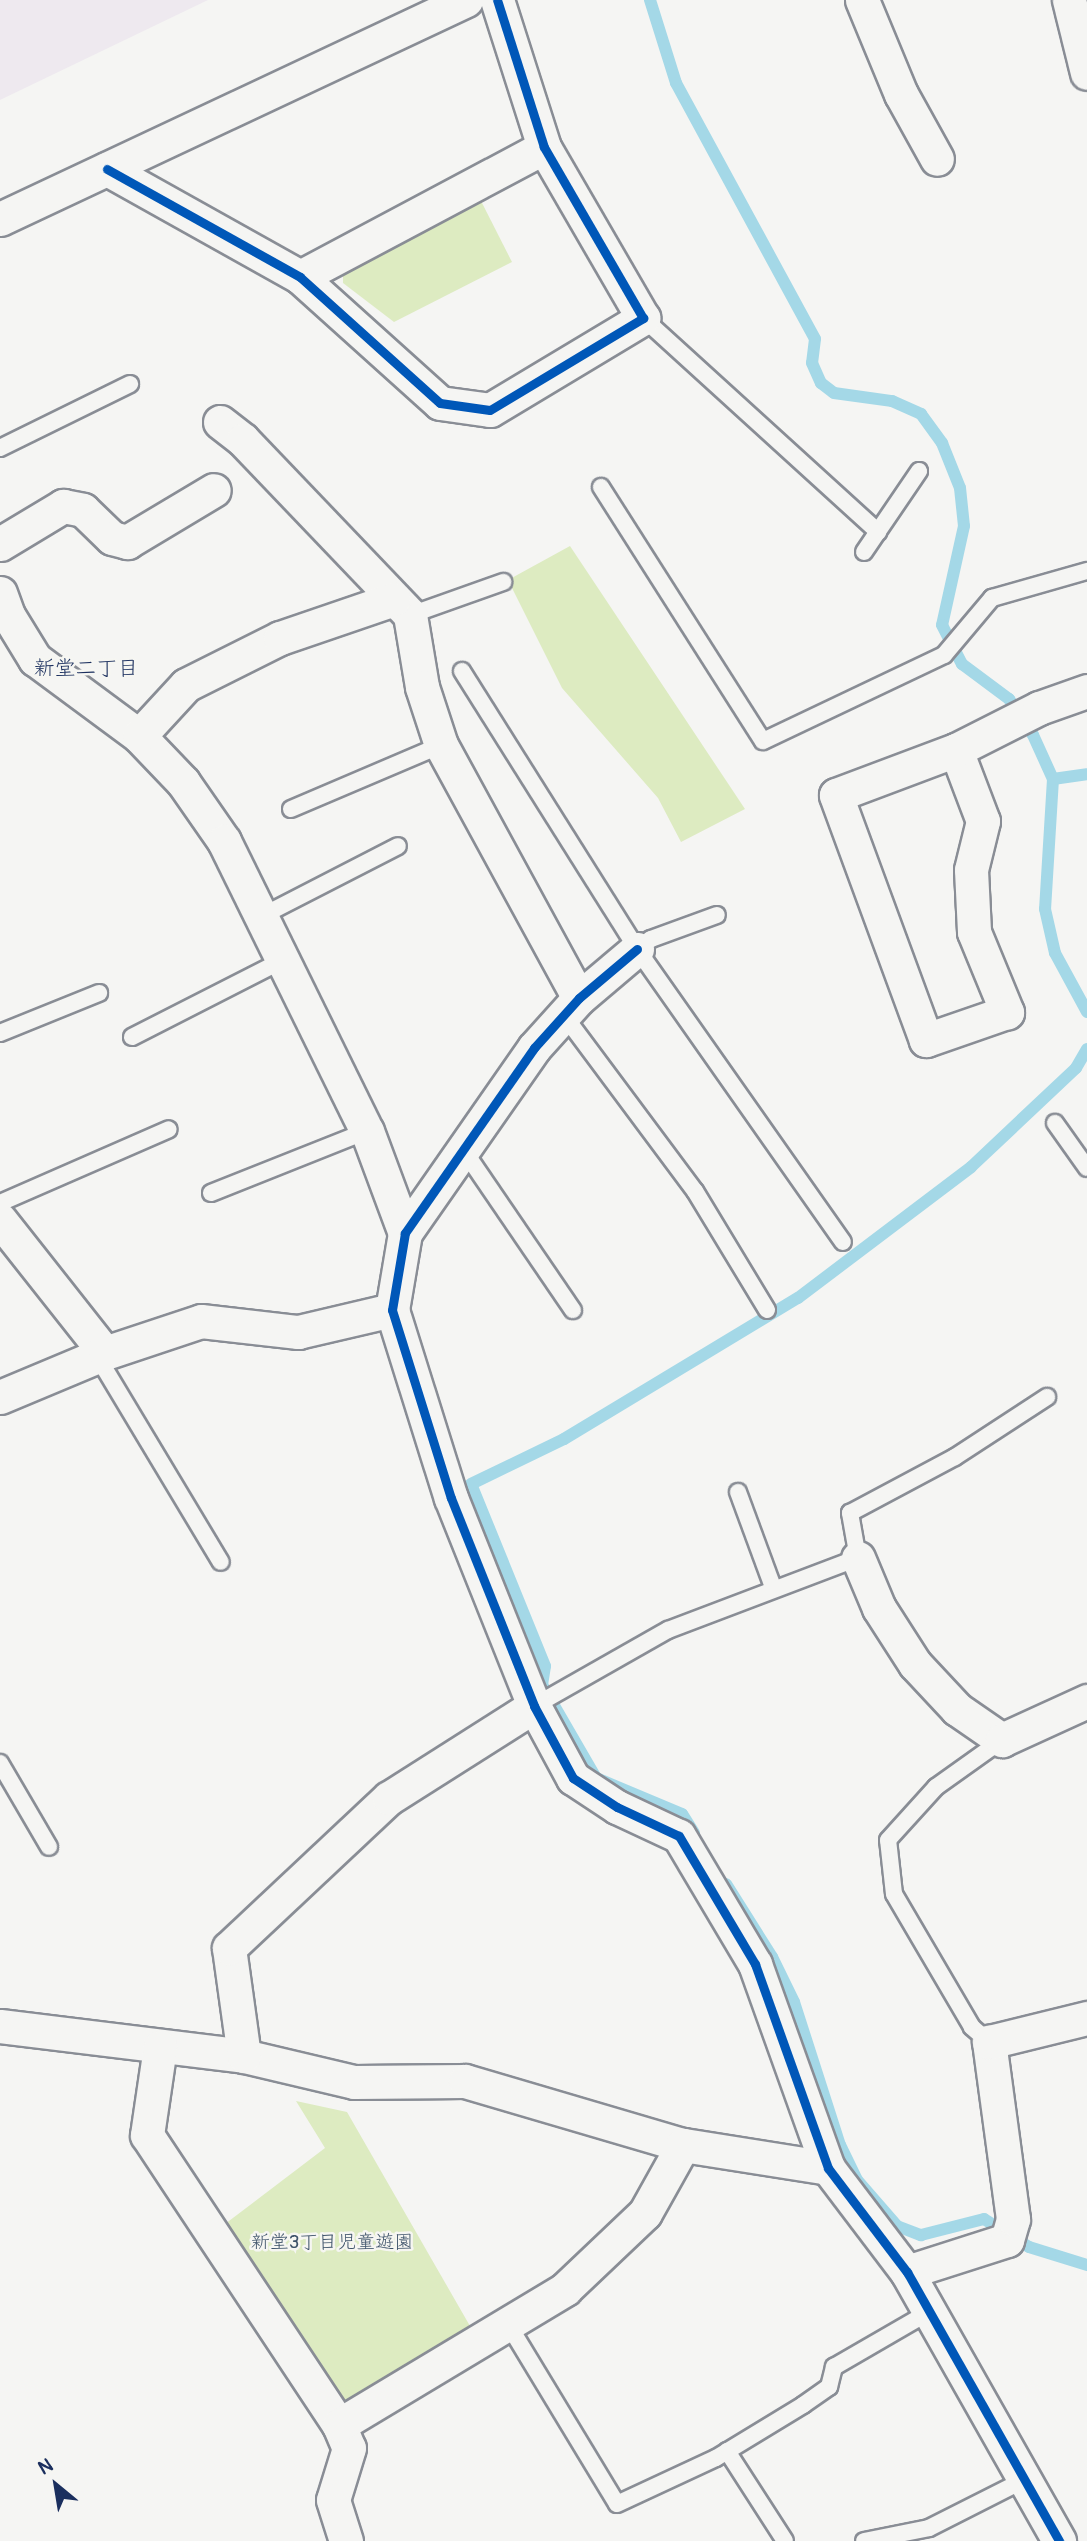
<!DOCTYPE html>
<meta charset="utf-8">
<style>
body{margin:0}
#map{position:relative;width:1087px;height:2541px;overflow:hidden;background:#f5f5f3;font-family:Pangolin,"Klee One",sans-serif}
div>[style]{position:absolute}
[style*='--x']{left:calc(var(--x)*1px);top:calc(var(--y)*1px);width:calc(var(--w)*1px);rotate:calc(var(--a)*1deg)}
.built>*{inset:0;background:#eee9ef}
.green>*{inset:0;background:#ddebc1}
.stream>*{height:12px;margin:-6px;padding:0 6px;transform-origin:6px;border-radius:6px;background:#a4d8e7}
.roads{filter:drop-shadow(2px 0 #898d95) drop-shadow(-2px 0 #898d95) drop-shadow(0 2px #898d95) drop-shadow(0 -2px #898d95)}
.service>*{height:16px;margin:-8px;padding:0 8px;transform-origin:8px;border-radius:8px;background:#f5f5f3}
.minor>*{height:33px;margin:-16.5px;padding:0 16.5px;transform-origin:16.5px;border-radius:16.5px;background:#f5f5f3}
.cycleway>*{height:9px;margin:-4.5px;padding:0 4.5px;transform-origin:4.5px;border-radius:4.5px;background:#0057b8}
span{translate:-50% -50%;white-space:nowrap;text-align:center;line-height:1.15;-webkit-text-stroke:5px #f6f6f2;paint-order:stroke}
.park-label{font-size:19px;color:#3e536a}
.neighbourhood-label{font-size:21px;color:#1b2f5e}
.north{position:absolute;left:21px;top:2450px;width:70px;height:70px;-webkit-text-stroke:5px #f6f6f2;paint-order:stroke;rotate:330deg;font-size:19px;font-weight:700;line-height:28px;text-align:center;color:#1b2f5e}
.north::after{content:'';display:block;margin:auto;width:24px;height:32px;background:#1b2f5e;clip-path:polygon(50% 0,100% 100%,50% 72%,0 100%)}
</style>
<div id="map">
<div class="built">
<i style="clip-path:polygon(0 0,208px 0,0 100px)"></i>
</div>
<div class="green">
<i style="clip-path:polygon(481px 201px,512px 262px,394px 322px,343px 283px,343px 266px)"></i>
<i style="clip-path:polygon(570px 546px,745px 809px,681px 842px,658px 798px,562px 688px,508px 580px)"></i>
<i style="clip-path:polygon(296px 2101px,347px 2112px,470px 2326px,346px 2402px,225px 2224px,325px 2148px)"></i>
</div>
<div class="stream">
<i style="--x:650;--y:0;--w:87;--a:72.6"></i>
<i style="--x:676;--y:83;--w:291;--a:61.5"></i>
<i style="--x:815;--y:339;--w:24;--a:97"></i>
<i style="--x:812;--y:363;--w:22;--a:66"></i>
<i style="--x:821;--y:383;--w:16;--a:38"></i>
<i style="--x:834;--y:393;--w:59;--a:7.9"></i>
<i style="--x:892;--y:401;--w:32;--a:24"></i>
<i style="--x:921;--y:414;--w:36;--a:54"></i>
<i style="--x:942;--y:443;--w:48;--a:68.2"></i>
<i style="--x:960;--y:488;--w:38;--a:84"></i>
<i style="--x:964;--y:526;--w:101;--a:102.5"></i>
<i style="--x:942;--y:625;--w:44;--a:62.9"></i>
<i style="--x:962;--y:664;--w:59;--a:36.7"></i>
<i style="--x:1009;--y:699;--w:43;--a:56.3"></i>
<i style="--x:1033;--y:735;--w:48;--a:65.6"></i>
<i style="--x:1053;--y:779;--w:130;--a:93.5"></i>
<i style="--x:1045;--y:909;--w:45;--a:77.2"></i>
<i style="--x:1055;--y:953;--w:67;--a:61.5"></i>
<i style="--x:1053;--y:779;--w:34;--a:-8"></i>
<i style="--x:694;--y:1833;--w:22;--a:-122"></i>
<i style="--x:682;--y:1814;--w:93;--a:-157.3"></i>
<i style="--x:596;--y:1778;--w:108;--a:-120.1"></i>
<i style="--x:542;--y:1685;--w:19;--a:-81"></i>
<i style="--x:545;--y:1666;--w:196;--a:-112.1"></i>
<i style="--x:471;--y:1484;--w:103;--a:-25.8"></i>
<i style="--x:564;--y:1439;--w:273;--a:-31.1"></i>
<i style="--x:798;--y:1298;--w:217;--a:-37.1"></i>
<i style="--x:971;--y:1167;--w:144;--a:-43.3"></i>
<i style="--x:1076;--y:1068;--w:22;--a:-60"></i>
<i style="--x:726;--y:1884;--w:86;--a:57.8"></i>
<i style="--x:772;--y:1957;--w:50;--a:63.9"></i>
<i style="--x:794;--y:2002;--w:150;--a:72.2"></i>
<i style="--x:840;--y:2145;--w:39;--a:64"></i>
<i style="--x:857;--y:2180;--w:61;--a:49"></i>
<i style="--x:897;--y:2226;--w:26;--a:21"></i>
<i style="--x:921;--y:2235;--w:65;--a:-14.3"></i>
<i style="--x:984;--y:2219;--w:53;--a:31.9"></i>
<i style="--x:1029;--y:2247;--w:61;--a:17.2"></i>
</div>
<div class="roads">
<div class="service">
<i style="--x:643;--y:318;--w:318;--a:42.3"></i>
<i style="--x:0;--y:448;--w:145;--a:-26.2"></i>
<i style="--x:601;--y:487;--w:301;--a:57.5"></i>
<i style="--x:763;--y:741;--w:200;--a:-25.4"></i>
<i style="--x:944;--y:655;--w:75;--a:-49.9"></i>
<i style="--x:992;--y:598;--w:99;--a:-15.9"></i>
<i style="--x:864;--y:552;--w:98;--a:-55.8"></i>
<i style="--x:410;--y:615;--w:99;--a:-19.5"></i>
<i style="--x:462;--y:671;--w:328;--a:57.8"></i>
<i style="--x:637;--y:949;--w:358;--a:54.9"></i>
<i style="--x:291;--y:809;--w:163;--a:-23.1"></i>
<i style="--x:260;--y:917;--w:155;--a:-27.2"></i>
<i style="--x:637;--y:949;--w:17;--a:-36"></i>
<i style="--x:651;--y:939;--w:70;--a:-20"></i>
<i style="--x:563;--y:1014;--w:221;--a:53.3"></i>
<i style="--x:695;--y:1191;--w:139;--a:58.8"></i>
<i style="--x:0;--y:1033;--w:107;--a:-22"></i>
<i style="--x:132;--y:1037;--w:167;--a:-27"></i>
<i style="--x:1055;--y:1123;--w:55;--a:54.6"></i>
<i style="--x:463;--y:1149;--w:195;--a:55.7"></i>
<i style="--x:211;--y:1193;--w:168;--a:-21.7"></i>
<i style="--x:0;--y:1203;--w:184;--a:-23.6"></i>
<i style="--x:97;--y:1356;--w:240;--a:59"></i>
<i style="--x:738;--y:1492;--w:101;--a:69.8"></i>
<i style="--x:534;--y:1706;--w:154;--a:-29.6"></i>
<i style="--x:668;--y:1630;--w:203;--a:-20.8"></i>
<i style="--x:858;--y:1558;--w:46;--a:-100.1"></i>
<i style="--x:850;--y:1513;--w:119;--a:-28.1"></i>
<i style="--x:955;--y:1457;--w:110;--a:-33.1"></i>
<i style="--x:0;--y:1763;--w:97;--a:59.7"></i>
<i style="--x:989;--y:2042;--w:23;--a:-139"></i>
<i style="--x:972;--y:2027;--w:154;--a:-120.4"></i>
<i style="--x:894;--y:1894;--w:54;--a:-96.3"></i>
<i style="--x:888;--y:1840;--w:72;--a:-47.8"></i>
<i style="--x:936;--y:1787;--w:81;--a:-35.5"></i>
<i style="--x:508;--y:2324;--w:210;--a:58.8"></i>
<i style="--x:617;--y:2504;--w:109;--a:-24.9"></i>
<i style="--x:716;--y:2458;--w:102;--a:-31.3"></i>
<i style="--x:803;--y:2405;--w:32;--a:-35"></i>
<i style="--x:829;--y:2387;--w:21;--a:-76"></i>
<i style="--x:834;--y:2367;--w:110;--a:-30.1"></i>
<i style="--x:727;--y:2451;--w:107;--a:57.2"></i>
<i style="--x:864;--y:2541;--w:66;--a:-11.3"></i>
<i style="--x:929;--y:2528;--w:106;--a:-26.8"></i>
</div>
<div class="minor">
<i style="--x:862;--y:0;--w:102;--a:67.5"></i>
<i style="--x:901;--y:94;--w:74;--a:61"></i>
<i style="--x:1069;--y:0;--w:75;--a:76.1"></i>
<i style="--x:107;--y:169;--w:221;--a:29.2"></i>
<i style="--x:300;--y:277;--w:188;--a:42"></i>
<i style="--x:440;--y:403;--w:50;--a:8"></i>
<i style="--x:490;--y:410;--w:179;--a:-31"></i>
<i style="--x:643;--y:318;--w:198;--a:-120.1"></i>
<i style="--x:544;--y:147;--w:154;--a:-107.7"></i>
<i style="--x:0;--y:219;--w:515;--a:-25.17"></i>
<i style="--x:300;--y:277;--w:276;--a:-28"></i>
<i style="--x:220;--y:422;--w:29;--a:38"></i>
<i style="--x:243;--y:440;--w:242;--a:46.3"></i>
<i style="--x:410;--y:615;--w:73;--a:80.5"></i>
<i style="--x:422;--y:687;--w:61;--a:71.9"></i>
<i style="--x:441;--y:745;--w:288;--a:61.4"></i>
<i style="--x:0;--y:544;--w:74;--a:-31.1"></i>
<i style="--x:63;--y:506;--w:20;--a:11"></i>
<i style="--x:83;--y:510;--w:40;--a:44"></i>
<i style="--x:112;--y:538;--w:16;--a:15"></i>
<i style="--x:127;--y:542;--w:101;--a:-30.9"></i>
<i style="--x:0;--y:593;--w:23;--a:70"></i>
<i style="--x:8;--y:615;--w:52;--a:58.5"></i>
<i style="--x:35;--y:659;--w:129;--a:36.5"></i>
<i style="--x:139;--y:736;--w:64;--a:46.3"></i>
<i style="--x:183;--y:782;--w:72;--a:55.2"></i>
<i style="--x:224;--y:841;--w:323;--a:63.8"></i>
<i style="--x:367;--y:1131;--w:109;--a:69.6"></i>
<i style="--x:139;--y:736;--w:69;--a:-47.3"></i>
<i style="--x:186;--y:685;--w:105;--a:-26.6"></i>
<i style="--x:280;--y:638;--w:120;--a:-18.9"></i>
<i style="--x:956;--y:750;--w:76;--a:69.2"></i>
<i style="--x:983;--y:821;--w:50;--a:103.8"></i>
<i style="--x:971;--y:870;--w:62;--a:87.2"></i>
<i style="--x:974;--y:932;--w:87;--a:67.6"></i>
<i style="--x:1007;--y:1012;--w:86;--a:160.9"></i>
<i style="--x:926;--y:1040;--w:261;--a:-110.2"></i>
<i style="--x:836;--y:795;--w:128;--a:-20.6"></i>
<i style="--x:956;--y:750;--w:93;--a:-26.8"></i>
<i style="--x:1039;--y:708;--w:51;--a:-19.5"></i>
<i style="--x:637;--y:949;--w:76;--a:139.8"></i>
<i style="--x:579;--y:998;--w:67;--a:132"></i>
<i style="--x:534;--y:1048;--w:226;--a:124.9"></i>
<i style="--x:405;--y:1233;--w:78;--a:99.6"></i>
<i style="--x:392;--y:1310;--w:197;--a:72.6"></i>
<i style="--x:451;--y:1498;--w:224;--a:68.2"></i>
<i style="--x:534;--y:1706;--w:82;--a:61.6"></i>
<i style="--x:573;--y:1778;--w:53;--a:33.4"></i>
<i style="--x:617;--y:1807;--w:68;--a:25.1"></i>
<i style="--x:679;--y:1836;--w:149;--a:59.3"></i>
<i style="--x:755;--y:1964;--w:217;--a:70.3"></i>
<i style="--x:828;--y:2168;--w:131;--a:52.8"></i>
<i style="--x:907;--y:2272;--w:309;--a:60.5"></i>
<i style="--x:0;--y:1220;--w:169;--a:51.7"></i>
<i style="--x:0;--y:1397;--w:114;--a:-22.7"></i>
<i style="--x:105;--y:1353;--w:101;--a:-18.4"></i>
<i style="--x:201;--y:1321;--w:98;--a:6.5"></i>
<i style="--x:298;--y:1332;--w:97;--a:-13.2"></i>
<i style="--x:858;--y:1558;--w:54;--a:67.2"></i>
<i style="--x:879;--y:1608;--w:67;--a:57.3"></i>
<i style="--x:915;--y:1664;--w:62;--a:47"></i>
<i style="--x:957;--y:1709;--w:55;--a:34.6"></i>
<i style="--x:1002;--y:1740;--w:94;--a:-24.6"></i>
<i style="--x:0;--y:2026;--w:246;--a:7"></i>
<i style="--x:244;--y:2056;--w:113;--a:13.3"></i>
<i style="--x:354;--y:2082;--w:111;--a:-0.5"></i>
<i style="--x:465;--y:2081;--w:227;--a:16.4"></i>
<i style="--x:683;--y:2145;--w:147;--a:9"></i>
<i style="--x:160;--y:2047;--w:89;--a:98.4"></i>
<i style="--x:147;--y:2135;--w:348;--a:56.5"></i>
<i style="--x:339;--y:2425;--w:25;--a:67"></i>
<i style="--x:349;--y:2448;--w:54;--a:107.1"></i>
<i style="--x:333;--y:2500;--w:43;--a:72.4"></i>
<i style="--x:244;--y:2056;--w:109;--a:-97.9"></i>
<i style="--x:229;--y:1948;--w:219;--a:-43.2"></i>
<i style="--x:389;--y:1798;--w:172;--a:-32.4"></i>
<i style="--x:907;--y:2272;--w:105;--a:-17.7"></i>
<i style="--x:1007;--y:2240;--w:22;--a:-74"></i>
<i style="--x:1013;--y:2219;--w:179;--a:-97.7"></i>
<i style="--x:989;--y:2042;--w:101;--a:-13.8"></i>
<i style="--x:339;--y:2425;--w:264;--a:-31"></i>
<i style="--x:565;--y:2289;--w:110;--a:-43.5"></i>
<i style="--x:645;--y:2213;--w:78;--a:-60.8"></i>
</div>
</div>
<div class="cycleway">
<i style="--x:107;--y:169;--w:221;--a:29.2"></i>
<i style="--x:300;--y:277;--w:188;--a:42"></i>
<i style="--x:440;--y:403;--w:50;--a:8"></i>
<i style="--x:490;--y:410;--w:179;--a:-31"></i>
<i style="--x:643;--y:318;--w:198;--a:-120.1"></i>
<i style="--x:544;--y:147;--w:154;--a:-107.7"></i>
<i style="--x:637;--y:949;--w:76;--a:139.8"></i>
<i style="--x:579;--y:998;--w:67;--a:132"></i>
<i style="--x:534;--y:1048;--w:226;--a:124.9"></i>
<i style="--x:405;--y:1233;--w:78;--a:99.6"></i>
<i style="--x:392;--y:1310;--w:197;--a:72.6"></i>
<i style="--x:451;--y:1498;--w:224;--a:68.2"></i>
<i style="--x:534;--y:1706;--w:82;--a:61.6"></i>
<i style="--x:573;--y:1778;--w:53;--a:33.4"></i>
<i style="--x:617;--y:1807;--w:68;--a:25.1"></i>
<i style="--x:679;--y:1836;--w:149;--a:59.3"></i>
<i style="--x:755;--y:1964;--w:217;--a:70.3"></i>
<i style="--x:828;--y:2168;--w:131;--a:52.8"></i>
<i style="--x:907;--y:2272;--w:309;--a:60.5"></i>
</div>
<div class="park-label">
<span style="left:332px;top:2243px">新堂3丁目児童遊園</span>
</div>
<div class="neighbourhood-label">
<span style="left:86px;top:669px">新堂二丁目</span>
</div>
<div class="north">N</div>
</div>
